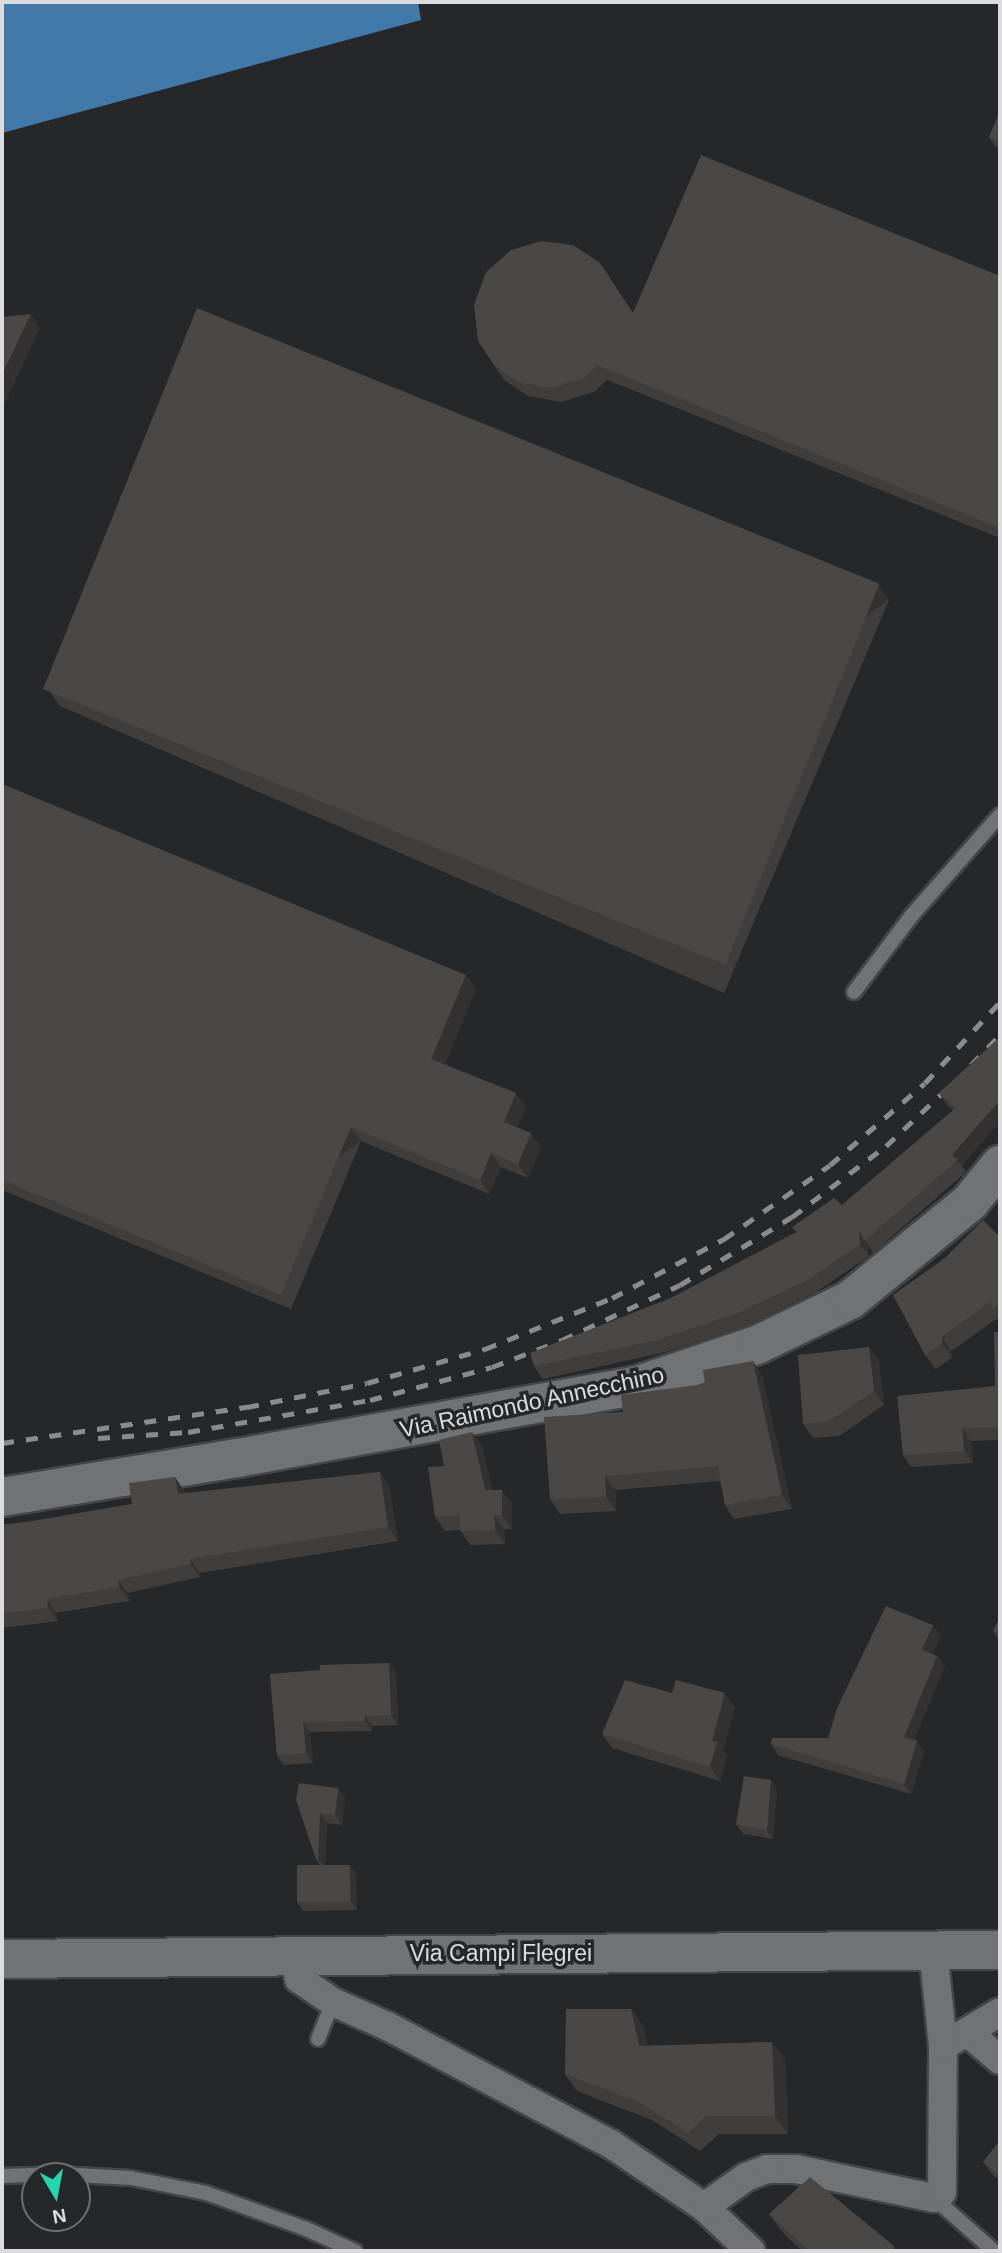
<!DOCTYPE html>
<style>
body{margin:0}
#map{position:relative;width:1002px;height:2253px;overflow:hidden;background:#262729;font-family:Helvetica,sans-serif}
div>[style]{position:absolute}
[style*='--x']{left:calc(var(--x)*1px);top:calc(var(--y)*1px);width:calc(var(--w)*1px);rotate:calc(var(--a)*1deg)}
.water>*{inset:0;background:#417aa8}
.roads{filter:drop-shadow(2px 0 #444547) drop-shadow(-2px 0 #444547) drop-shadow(0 2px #444547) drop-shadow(0 -2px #444547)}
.lane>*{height:14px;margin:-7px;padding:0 7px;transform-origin:7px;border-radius:7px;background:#707274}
.street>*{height:28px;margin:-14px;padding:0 14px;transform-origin:14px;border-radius:14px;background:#707274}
.secondary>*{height:38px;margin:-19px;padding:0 19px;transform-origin:19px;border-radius:19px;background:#707274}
.rail>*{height:5px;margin-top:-2.5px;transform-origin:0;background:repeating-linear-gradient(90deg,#8a8b8d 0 12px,transparent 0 24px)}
.wall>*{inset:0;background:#403e3c}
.shaded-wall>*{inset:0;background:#343231;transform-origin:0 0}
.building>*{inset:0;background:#4a4846;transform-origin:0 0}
span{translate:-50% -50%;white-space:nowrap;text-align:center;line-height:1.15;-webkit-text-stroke:7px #262729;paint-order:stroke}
.street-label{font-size:23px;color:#dcdcde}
.frame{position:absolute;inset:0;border:4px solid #dcdcde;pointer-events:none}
.north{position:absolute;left:21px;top:2162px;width:70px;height:70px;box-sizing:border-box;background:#262729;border:2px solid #6f6f71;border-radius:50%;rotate:170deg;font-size:19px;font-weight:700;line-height:28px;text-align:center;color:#dcdcde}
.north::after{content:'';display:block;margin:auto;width:24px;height:32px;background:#27d5ad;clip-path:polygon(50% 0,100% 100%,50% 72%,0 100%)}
</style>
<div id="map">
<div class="water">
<i style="clip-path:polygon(2px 2px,418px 2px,421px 20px,2px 133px)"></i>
</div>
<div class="roads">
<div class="lane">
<i style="--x:854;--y:992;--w:96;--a:-53"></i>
<i style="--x:912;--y:915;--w:133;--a:-48.7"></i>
<i style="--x:318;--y:2039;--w:40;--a:-68"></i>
<i style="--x:2;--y:2176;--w:57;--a:-2"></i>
<i style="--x:59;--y:2174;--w:72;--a:3.2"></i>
<i style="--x:131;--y:2178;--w:76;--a:11.3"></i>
<i style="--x:206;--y:2193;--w:104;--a:19.7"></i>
<i style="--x:304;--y:2228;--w:56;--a:24.3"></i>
<i style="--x:934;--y:2198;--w:80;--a:41.5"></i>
</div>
<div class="street">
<i style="--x:295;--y:1955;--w:24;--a:81"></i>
<i style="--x:299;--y:1979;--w:41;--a:34.1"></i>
<i style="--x:333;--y:2002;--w:59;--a:24"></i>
<i style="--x:387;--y:2026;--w:253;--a:27.8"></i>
<i style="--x:611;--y:2144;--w:112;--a:34.1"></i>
<i style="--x:704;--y:2207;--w:64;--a:43.1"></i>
<i style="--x:967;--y:2032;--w:43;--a:40.3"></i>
<i style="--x:943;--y:2046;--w:66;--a:-30.8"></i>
<i style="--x:704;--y:2207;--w:52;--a:-35.5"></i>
<i style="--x:746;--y:2177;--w:22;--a:-21"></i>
<i style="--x:767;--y:2169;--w:29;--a:0"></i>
<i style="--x:796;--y:2169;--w:141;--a:11.9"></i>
<i style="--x:934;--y:2198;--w:10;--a:-37"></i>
<i style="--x:942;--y:2192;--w:146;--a:-89.6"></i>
<i style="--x:943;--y:2046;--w:97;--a:-95.9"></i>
</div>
<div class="secondary">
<i style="--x:2;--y:1497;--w:239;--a:-9.4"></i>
<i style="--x:238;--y:1458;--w:403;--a:-10.3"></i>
<i style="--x:635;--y:1386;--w:129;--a:-18.6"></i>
<i style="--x:757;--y:1345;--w:103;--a:-25.8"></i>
<i style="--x:850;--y:1300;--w:155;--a:-39.2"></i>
<i style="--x:970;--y:1202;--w:48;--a:-51"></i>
<i style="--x:2;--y:1959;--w:998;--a:-0.52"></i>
</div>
</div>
<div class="rail">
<i style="--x:971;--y:1065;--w:42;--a:-46"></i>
<i style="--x:98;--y:1438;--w:90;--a:-3.8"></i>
<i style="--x:188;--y:1432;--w:185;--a:-10"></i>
<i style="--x:370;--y:1400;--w:126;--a:-15.1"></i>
<i style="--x:492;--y:1367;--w:75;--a:-21.1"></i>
<i style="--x:562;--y:1340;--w:130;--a:-25"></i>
<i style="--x:680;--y:1285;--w:131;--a:-31.3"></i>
<i style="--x:792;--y:1217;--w:118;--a:-37.1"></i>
<i style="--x:886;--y:1146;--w:93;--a:-43.3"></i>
<i style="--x:2;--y:1443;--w:248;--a:-8.4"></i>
<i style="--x:247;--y:1407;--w:122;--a:-11.3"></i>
<i style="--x:367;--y:1383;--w:123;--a:-16.1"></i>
<i style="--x:485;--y:1349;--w:137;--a:-21.9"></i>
<i style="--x:612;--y:1298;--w:127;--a:-27.8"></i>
<i style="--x:724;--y:1239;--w:129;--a:-34.9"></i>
<i style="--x:830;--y:1165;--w:125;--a:-40.8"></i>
<i style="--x:925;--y:1083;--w:110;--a:-47.2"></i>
</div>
<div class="wall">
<i style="clip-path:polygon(1000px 111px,1000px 148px,996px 147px,989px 137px)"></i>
<i style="clip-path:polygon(1000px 276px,1000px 538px,607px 380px,594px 392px,561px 402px,528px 396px,504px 380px,494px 365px,634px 312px)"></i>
<i style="clip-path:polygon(879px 586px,889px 600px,724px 993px,60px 706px,50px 692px)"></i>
<i style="clip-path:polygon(2px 784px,476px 989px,445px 1064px,526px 1107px,517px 1127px,541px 1147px,528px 1178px,501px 1167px,489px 1194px,361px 1141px,291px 1309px,2px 1190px)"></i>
<i style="clip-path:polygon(1000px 1037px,962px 1166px,966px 1172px,873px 1253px,868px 1245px,869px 1256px,816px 1292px,749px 1325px,666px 1352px,543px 1379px,534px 1366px,671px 1298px,796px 1232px,792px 1227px,842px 1205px,953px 1110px,947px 1105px,939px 1093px)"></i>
<i style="clip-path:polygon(1000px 1237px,1000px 1321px,998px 1318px,951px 1351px,952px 1358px,935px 1369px,925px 1355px)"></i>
<i style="clip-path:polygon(1000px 1332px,1000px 1440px,971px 1441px,973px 1463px,911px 1467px,903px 1455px,995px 1386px)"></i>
<i style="clip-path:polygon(879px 1361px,884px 1405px,839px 1436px,813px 1438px,803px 1424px)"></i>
<i style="clip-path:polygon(762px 1375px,792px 1509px,734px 1519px,725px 1505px,720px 1481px,615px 1490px,616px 1511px,560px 1514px,550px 1499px,623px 1412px,705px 1384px)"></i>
<i style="clip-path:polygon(482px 1446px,492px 1490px,502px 1490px,512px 1504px,512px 1529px,504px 1529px,505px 1544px,470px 1545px,460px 1530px,445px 1531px,435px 1517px,444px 1466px)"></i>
<i style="clip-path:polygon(380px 1472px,389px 1486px,398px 1541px,200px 1573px,200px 1577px,128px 1593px,129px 1601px,56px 1613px,58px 1621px,2px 1628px,2px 1525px,33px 1521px,132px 1504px,175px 1477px,184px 1491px,185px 1493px)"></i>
<i style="clip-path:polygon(1000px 1617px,1000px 1639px,998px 1639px,993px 1631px)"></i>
<i style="clip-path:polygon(941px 1635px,932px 1654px,937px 1656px,945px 1666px,914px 1740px,917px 1741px,924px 1751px,911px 1794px,778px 1755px,771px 1744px,828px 1738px)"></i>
<i style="clip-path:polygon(396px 1673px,398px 1725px,372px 1726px,372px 1731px,310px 1732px,313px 1763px,283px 1765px,277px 1755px,270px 1674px)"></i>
<i style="clip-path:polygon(672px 1693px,735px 1707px,723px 1750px,727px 1756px,720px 1781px,612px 1748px,602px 1734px)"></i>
<i style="clip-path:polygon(338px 1788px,345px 1798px,342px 1825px,327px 1823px,325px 1865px,350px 1865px,356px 1874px,357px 1910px,303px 1911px,297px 1902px,320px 1865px,316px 1859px,296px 1799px)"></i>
<i style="clip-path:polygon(777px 1790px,773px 1839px,743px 1834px,736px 1824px)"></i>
<i style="clip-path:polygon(631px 2009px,644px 2027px,647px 2046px,772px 2042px,785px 2060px,788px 2134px,719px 2134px,700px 2151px,652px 2120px,577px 2091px,565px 2074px)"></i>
<i style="clip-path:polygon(1000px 2140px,1000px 2181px,992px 2174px,983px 2162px)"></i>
<i style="clip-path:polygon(769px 2214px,897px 2251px,802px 2251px,782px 2232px)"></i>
</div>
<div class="shaded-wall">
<i style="clip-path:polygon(31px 314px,40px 328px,2px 410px,2px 375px)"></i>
<i style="left:879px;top:586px;width:17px;height:426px;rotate:54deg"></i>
<i style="clip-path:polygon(466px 975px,476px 989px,441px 1073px,431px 1059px)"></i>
<i style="clip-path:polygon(516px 1093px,526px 1107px,514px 1136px,504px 1122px)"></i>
<i style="clip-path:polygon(1000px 1100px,1000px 1122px,962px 1166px,952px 1155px)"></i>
<i style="left:351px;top:1127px;width:17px;height:182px;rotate:54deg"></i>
<i style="clip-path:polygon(531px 1133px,541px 1147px,528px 1178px,518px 1164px)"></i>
<i style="clip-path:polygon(491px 1153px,501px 1167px,489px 1194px,480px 1180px)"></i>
<i style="clip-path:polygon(859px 1230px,868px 1245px,869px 1256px,860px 1244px)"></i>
<i style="clip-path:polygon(942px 1337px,951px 1351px,952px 1358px,942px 1344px)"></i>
<i style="clip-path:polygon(869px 1347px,879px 1361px,884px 1405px,874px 1391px)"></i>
<i style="clip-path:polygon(753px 1361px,762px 1375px,792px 1509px,782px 1495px)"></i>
<i style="clip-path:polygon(962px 1428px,971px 1441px,973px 1463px,964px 1451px)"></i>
<i style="clip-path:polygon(472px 1432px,482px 1446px,495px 1504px,485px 1490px)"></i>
<i style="clip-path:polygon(380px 1472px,389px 1486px,398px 1541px,388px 1527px)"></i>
<i style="clip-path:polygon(605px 1476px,615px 1490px,616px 1511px,606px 1497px)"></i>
<i style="clip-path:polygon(175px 1477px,184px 1491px,188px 1508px,178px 1494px)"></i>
<i style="clip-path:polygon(502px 1490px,512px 1504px,512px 1529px,502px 1515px)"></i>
<i style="clip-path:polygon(494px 1515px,504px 1529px,505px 1544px,495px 1530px)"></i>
<i style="clip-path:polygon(190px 1559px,200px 1573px,200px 1577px,191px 1564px)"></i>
<i style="clip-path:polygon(118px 1580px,128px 1593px,129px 1601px,119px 1587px)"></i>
<i style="clip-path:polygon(47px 1599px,56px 1613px,58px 1621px,48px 1608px)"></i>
<i style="clip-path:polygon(933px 1625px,941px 1635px,929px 1660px,922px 1650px)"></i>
<i style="clip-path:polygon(937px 1656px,945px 1666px,911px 1747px,904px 1737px)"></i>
<i style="clip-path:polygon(389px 1663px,396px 1673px,398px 1725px,391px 1715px)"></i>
<i style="clip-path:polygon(725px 1693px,735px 1707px,723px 1750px,727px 1756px,720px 1781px,710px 1767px,712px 1741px)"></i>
<i style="clip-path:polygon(365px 1716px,372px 1726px,372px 1731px,365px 1721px)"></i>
<i style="clip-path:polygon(303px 1722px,310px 1732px,313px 1763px,306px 1753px)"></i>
<i style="clip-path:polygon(917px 1741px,924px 1751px,911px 1794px,904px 1784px)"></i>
<i style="clip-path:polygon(771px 1780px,777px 1790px,773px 1839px,767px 1830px)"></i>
<i style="clip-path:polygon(338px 1788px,345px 1798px,342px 1825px,335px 1815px)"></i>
<i style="clip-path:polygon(320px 1813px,327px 1823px,325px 1868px,318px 1859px)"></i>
<i style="clip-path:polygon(350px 1865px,356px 1874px,357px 1910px,351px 1901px)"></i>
<i style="clip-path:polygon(631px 2009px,644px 2027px,651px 2064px,639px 2046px)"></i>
<i style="clip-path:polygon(772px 2042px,785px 2060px,788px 2134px,775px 2116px)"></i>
</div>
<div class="building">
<i style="clip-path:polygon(1000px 111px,1000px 142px,989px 137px)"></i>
<i style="clip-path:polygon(701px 155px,1000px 276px,1000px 528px,597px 365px,584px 378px,551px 388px,518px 382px,494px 365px,478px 341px,474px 305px,486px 272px,511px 250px,541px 241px,573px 245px,600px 263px,633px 313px)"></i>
<i style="left:197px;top:308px;width:736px;height:411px;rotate:22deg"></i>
<i style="clip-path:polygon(31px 314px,2px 375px,2px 317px)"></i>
<i style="clip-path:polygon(2px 784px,466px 975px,431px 1059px,516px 1093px,504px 1122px,531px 1133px,518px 1164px,491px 1153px,480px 1180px,351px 1127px,281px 1295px,2px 1180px)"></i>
<i style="clip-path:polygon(1000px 1037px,1000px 1100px,952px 1155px,958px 1160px,864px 1241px,859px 1230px,860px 1244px,808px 1280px,740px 1312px,658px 1340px,534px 1366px,530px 1353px,671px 1298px,797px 1232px,792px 1227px,834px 1198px,842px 1205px,956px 1108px,939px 1093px)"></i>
<i style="clip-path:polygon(983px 1220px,1000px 1237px,1000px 1302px,992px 1309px,991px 1301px,942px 1337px,942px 1344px,925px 1355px,893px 1295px,945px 1258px)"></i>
<i style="clip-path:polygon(994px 1332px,1000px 1332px,1000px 1427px,962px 1428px,964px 1451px,903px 1455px,897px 1396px,995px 1386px)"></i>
<i style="clip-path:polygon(869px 1347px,874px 1391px,829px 1421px,803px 1424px,798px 1355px)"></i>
<i style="clip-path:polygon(753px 1361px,782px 1495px,725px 1505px,718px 1466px,605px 1476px,606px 1497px,550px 1499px,544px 1417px,623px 1412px,621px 1395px,705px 1384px,703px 1370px)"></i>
<i style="clip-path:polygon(472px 1432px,485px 1490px,502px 1490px,502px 1515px,494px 1515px,495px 1530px,460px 1531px,460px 1515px,435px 1517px,428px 1467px,444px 1466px,439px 1440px)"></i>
<i style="clip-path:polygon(380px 1472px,388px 1527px,190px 1559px,191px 1564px,118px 1580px,119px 1587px,47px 1599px,48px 1608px,2px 1613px,2px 1525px,33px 1521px,132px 1504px,129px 1483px,175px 1477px,178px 1494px)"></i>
<i style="clip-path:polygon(886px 1606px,933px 1625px,922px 1650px,937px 1656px,904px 1737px,917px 1741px,904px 1784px,771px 1744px,772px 1738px,828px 1738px,837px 1708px)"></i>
<i style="clip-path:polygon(1000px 1617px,1000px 1634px,993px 1631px)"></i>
<i style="clip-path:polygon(389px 1663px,391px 1715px,365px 1716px,365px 1721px,303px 1722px,306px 1753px,277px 1755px,270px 1674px,320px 1670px,320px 1665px)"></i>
<i style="clip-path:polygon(625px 1680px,672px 1693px,676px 1680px,725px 1693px,712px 1741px,717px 1742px,710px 1767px,602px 1734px)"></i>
<i style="clip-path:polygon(744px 1776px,771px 1780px,767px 1830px,736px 1824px)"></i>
<i style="clip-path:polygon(299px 1783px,338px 1788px,335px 1815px,320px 1813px,318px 1859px,316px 1859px,296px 1799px)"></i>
<i style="left:297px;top:1865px;width:53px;height:37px"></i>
<i style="clip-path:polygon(566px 2009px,631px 2009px,639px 2046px,772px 2042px,775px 2116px,706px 2116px,688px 2133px,639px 2102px,565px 2074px)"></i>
<i style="clip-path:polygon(1000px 2140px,1000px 2176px,983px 2162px)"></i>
<i style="clip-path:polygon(810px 2177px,894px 2246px,894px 2251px,809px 2251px,769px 2214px)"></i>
</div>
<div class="street-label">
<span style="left:532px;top:1402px;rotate:-12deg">Via Raimondo Annecchino</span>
<span style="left:501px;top:1953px">Via Campi Flegrei</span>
</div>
<div class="frame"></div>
<div class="north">N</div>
</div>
